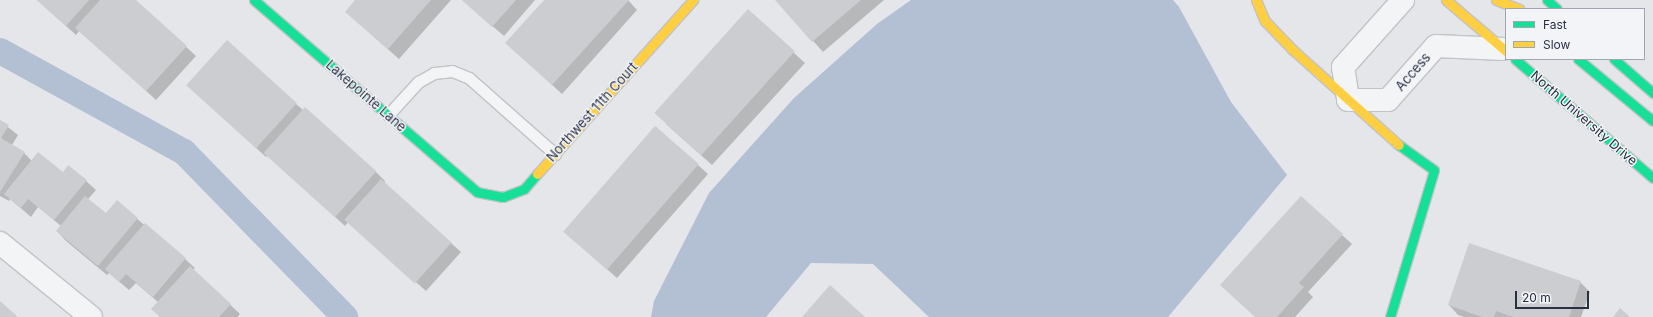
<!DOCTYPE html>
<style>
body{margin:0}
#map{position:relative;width:1653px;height:317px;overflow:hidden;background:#e5e6e9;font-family:Inter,sans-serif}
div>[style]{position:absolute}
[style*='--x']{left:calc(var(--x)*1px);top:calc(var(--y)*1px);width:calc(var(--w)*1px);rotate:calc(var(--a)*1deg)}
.water>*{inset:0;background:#b3bfd3}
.shadow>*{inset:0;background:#0003}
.canal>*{height:26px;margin:-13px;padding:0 13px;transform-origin:13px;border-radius:13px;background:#b3bfd3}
.building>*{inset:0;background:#cccdd1;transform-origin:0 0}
.roads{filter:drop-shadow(1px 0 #c2c3c7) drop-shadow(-1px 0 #c2c3c7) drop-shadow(0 1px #c2c3c7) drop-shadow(0 -1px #c2c3c7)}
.lane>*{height:11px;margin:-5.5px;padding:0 5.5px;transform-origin:5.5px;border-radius:5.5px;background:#f3f4f6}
.street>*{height:22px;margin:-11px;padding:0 11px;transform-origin:11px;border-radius:11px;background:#f3f4f6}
.fast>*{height:9px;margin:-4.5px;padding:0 4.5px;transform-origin:4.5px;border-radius:4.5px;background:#16e098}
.slow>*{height:9px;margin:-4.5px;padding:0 4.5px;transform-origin:4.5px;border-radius:4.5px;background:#ffcf43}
span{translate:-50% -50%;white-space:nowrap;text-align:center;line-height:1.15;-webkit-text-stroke:3px #f2f4f8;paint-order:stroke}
.street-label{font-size:13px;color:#2a3043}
.legend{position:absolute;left:1505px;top:8px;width:140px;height:52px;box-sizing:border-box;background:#f2f4f8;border:1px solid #a2a6b0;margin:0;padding:5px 7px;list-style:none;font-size:12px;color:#2a3043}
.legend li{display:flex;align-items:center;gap:8px;height:20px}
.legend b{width:20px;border:1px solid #a2a6b0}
.scale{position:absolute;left:1515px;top:291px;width:74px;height:18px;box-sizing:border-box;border:2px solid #2a3043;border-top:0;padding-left:5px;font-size:12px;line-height:14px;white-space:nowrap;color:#2a3043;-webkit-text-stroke:3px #f2f4f8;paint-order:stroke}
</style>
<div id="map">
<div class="water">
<i style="clip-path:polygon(911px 0,1173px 0,1179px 7px,1231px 102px,1287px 175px,1168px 317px,929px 317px,873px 264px,811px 263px,766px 317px,651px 317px,654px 301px,709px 193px,794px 98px,877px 24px)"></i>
</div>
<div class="shadow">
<i style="clip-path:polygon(37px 0,135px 0,196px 56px,156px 100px,80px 30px,76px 35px)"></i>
<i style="clip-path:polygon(356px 0,451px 0,399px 59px,346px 12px)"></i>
<i style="clip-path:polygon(462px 0,535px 0,504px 36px)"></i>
<i style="clip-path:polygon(545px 0,628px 0,637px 10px,562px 94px,516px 52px)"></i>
<i style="clip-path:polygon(777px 0,884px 0,823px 52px)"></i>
<i style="clip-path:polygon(748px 11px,805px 63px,712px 165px,666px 124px)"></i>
<i style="clip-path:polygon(197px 94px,296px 104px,376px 172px,385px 181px,384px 183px,461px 252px,426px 291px,348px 222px,345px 226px,268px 155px,266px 157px)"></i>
<i style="clip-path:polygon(0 121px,18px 135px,12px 145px,24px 153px,32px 161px,86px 181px,96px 190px,88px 199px,106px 214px,117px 202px,185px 259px,195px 268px,193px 270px,240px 314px,237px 317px,160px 317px,158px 302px,136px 283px,129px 290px,109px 273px,107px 275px,66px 241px,57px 231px,61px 226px,38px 207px,31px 217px,10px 199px,9px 201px,0 196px)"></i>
<i style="clip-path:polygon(656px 127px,708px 174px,617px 278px,574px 240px)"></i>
<i style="clip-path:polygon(1342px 235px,1352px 244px,1308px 292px,1313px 297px,1295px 317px,1255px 317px)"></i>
<i style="clip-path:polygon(1580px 282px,1590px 292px,1581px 317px,1465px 317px,1458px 315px,1449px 305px)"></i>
</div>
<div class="canal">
<i style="--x:0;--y:51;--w:210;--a:28.8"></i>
<i style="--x:184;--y:152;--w:231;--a:45.7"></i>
</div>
<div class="building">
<i style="clip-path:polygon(37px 0,89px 0,66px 26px)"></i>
<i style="clip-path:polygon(100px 0,136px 0,187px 46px,146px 91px,75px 28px)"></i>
<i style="clip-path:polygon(355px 0,431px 0,388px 49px,345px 12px)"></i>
<i style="clip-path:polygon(462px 0,516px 0,492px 27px)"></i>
<i style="clip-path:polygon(544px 0,629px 0,552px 85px,505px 43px)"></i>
<i style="clip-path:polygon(775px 0,861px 0,812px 42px)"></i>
<i style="left:748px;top:9px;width:63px;height:140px;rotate:42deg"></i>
<i style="left:227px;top:40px;width:94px;height:61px;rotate:42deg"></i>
<i style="left:305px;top:107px;width:96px;height:62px;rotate:42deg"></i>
<i style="clip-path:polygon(0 120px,9px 125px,1px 138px,25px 152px,0 192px)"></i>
<i style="left:655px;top:126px;width:58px;height:140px;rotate:41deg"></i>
<i style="clip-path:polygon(38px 152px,63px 172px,68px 165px,87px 180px,54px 220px,28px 199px,21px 208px,4px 194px)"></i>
<i style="left:381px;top:179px;width:95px;height:55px;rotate:42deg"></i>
<i style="clip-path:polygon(85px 196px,106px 213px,117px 200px,138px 218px,98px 266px,56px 231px)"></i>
<i style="clip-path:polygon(1301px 196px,1343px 234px,1299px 283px,1304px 287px,1277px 317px,1255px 317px,1220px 285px)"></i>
<i style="clip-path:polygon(145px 223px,186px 258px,153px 297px,126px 274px,119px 282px,105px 269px)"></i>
<i style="clip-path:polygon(1469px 243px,1581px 281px,1569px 317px,1513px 317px,1496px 311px,1494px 317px,1482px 317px,1448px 305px)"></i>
<i style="clip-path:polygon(190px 266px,231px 304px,219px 317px,160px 317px,151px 309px)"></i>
<i style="clip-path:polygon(830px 285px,865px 317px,802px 317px)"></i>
<i style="clip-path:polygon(0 301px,18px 317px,0 317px)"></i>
<i style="clip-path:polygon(1620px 308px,1630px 317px,1613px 317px)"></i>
</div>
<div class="roads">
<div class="lane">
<i style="--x:388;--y:115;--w:45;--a:-47.7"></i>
<i style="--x:418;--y:82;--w:18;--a:-29"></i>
<i style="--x:434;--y:73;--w:18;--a:-6"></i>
<i style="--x:452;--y:71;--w:18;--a:22"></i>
<i style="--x:469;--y:78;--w:115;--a:41.5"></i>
</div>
<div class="street">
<i style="--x:1403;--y:0;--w:90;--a:131.8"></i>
<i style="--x:1343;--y:67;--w:33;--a:81"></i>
<i style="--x:1348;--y:100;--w:40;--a:0"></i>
<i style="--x:1388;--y:100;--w:72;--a:-48.4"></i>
<i style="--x:1436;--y:46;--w:67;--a:2.6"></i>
<i style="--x:0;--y:243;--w:117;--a:39.1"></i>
</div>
<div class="fast">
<i style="--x:254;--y:0;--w:294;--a:40.7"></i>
<i style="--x:477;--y:192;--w:26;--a:11"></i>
<i style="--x:503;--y:197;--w:22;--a:-21"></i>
<i style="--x:524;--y:189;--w:20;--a:-49"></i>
<i style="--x:1547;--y:0;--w:13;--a:42"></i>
<i style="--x:1515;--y:59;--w:182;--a:40.8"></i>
<i style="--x:1578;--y:59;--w:97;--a:39.6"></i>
<i style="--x:1614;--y:59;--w:52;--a:41.1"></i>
<i style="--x:1390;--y:317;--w:153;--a:-73.3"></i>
<i style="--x:1434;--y:170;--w:43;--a:-144.5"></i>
</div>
<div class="slow">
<i style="--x:1256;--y:0;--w:23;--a:67"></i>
<i style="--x:1265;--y:21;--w:40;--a:46"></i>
<i style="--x:1293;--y:50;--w:142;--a:41.9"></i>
<i style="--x:1446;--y:0;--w:79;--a:40.4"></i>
<i style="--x:1496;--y:0;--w:25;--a:21"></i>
<i style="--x:537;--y:174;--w:234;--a:-48.1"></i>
</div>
</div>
<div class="street-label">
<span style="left:1413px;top:72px;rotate:-49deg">Access</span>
<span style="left:366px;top:96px;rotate:41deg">Lakepointe Lane</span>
<span style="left:592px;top:112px;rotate:-48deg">Northwest 11th Court</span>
<span style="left:1584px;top:118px;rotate:41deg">North University Drive</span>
</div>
<ul class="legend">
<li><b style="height:5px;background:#16e098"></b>Fast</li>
<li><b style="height:5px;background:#ffcf43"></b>Slow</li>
</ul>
<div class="scale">20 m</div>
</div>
